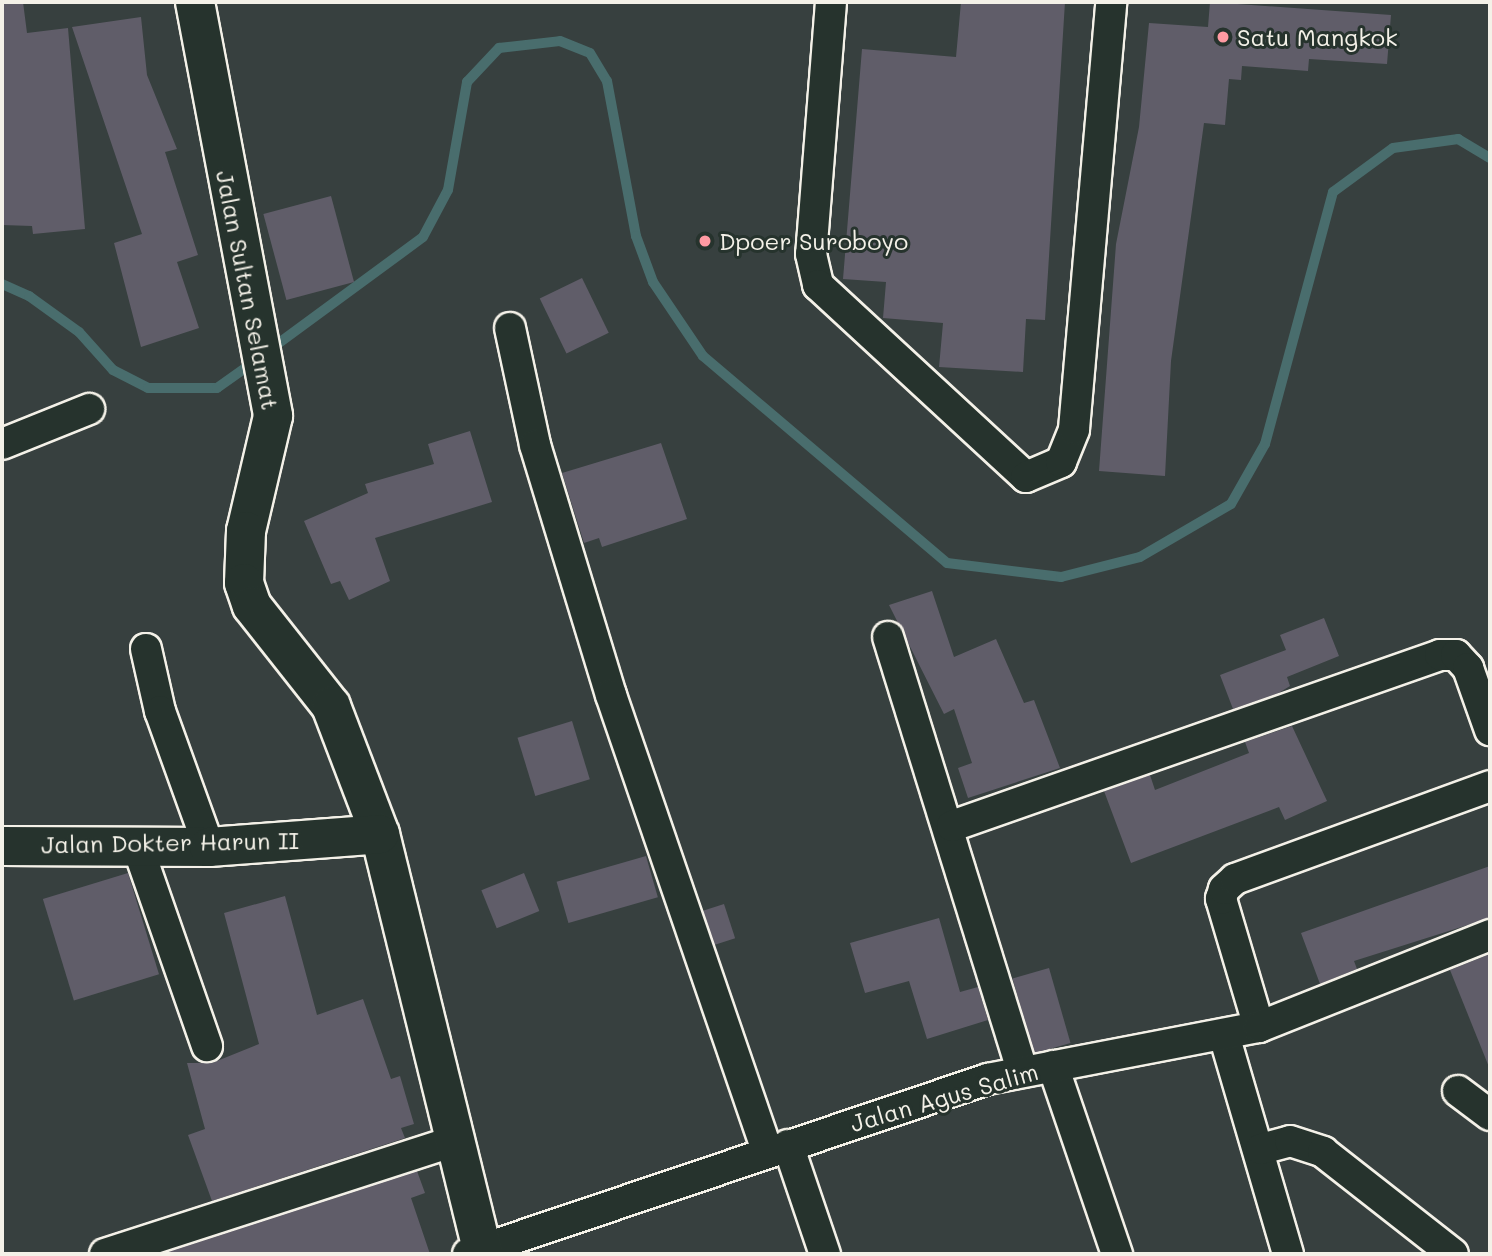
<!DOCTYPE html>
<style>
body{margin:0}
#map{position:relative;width:1492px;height:1256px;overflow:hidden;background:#37403f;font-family:Mali,sans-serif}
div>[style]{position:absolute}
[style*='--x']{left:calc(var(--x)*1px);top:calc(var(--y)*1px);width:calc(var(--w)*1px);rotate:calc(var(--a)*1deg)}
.stream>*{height:10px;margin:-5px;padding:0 5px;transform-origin:5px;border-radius:5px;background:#496d6d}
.building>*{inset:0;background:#605d69;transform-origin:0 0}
.roads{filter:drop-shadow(2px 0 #f4f1e8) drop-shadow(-2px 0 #f4f1e8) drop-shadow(0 2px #f4f1e8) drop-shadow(0 -2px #f4f1e8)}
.street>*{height:30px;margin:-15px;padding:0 15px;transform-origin:15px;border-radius:15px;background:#26332d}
.secondary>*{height:38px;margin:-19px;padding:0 19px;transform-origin:19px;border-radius:19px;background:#26332d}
.dots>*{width:19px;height:19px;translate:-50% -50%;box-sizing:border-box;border:4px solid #26332d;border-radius:50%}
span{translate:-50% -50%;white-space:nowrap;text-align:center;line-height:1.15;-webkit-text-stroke:6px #26332d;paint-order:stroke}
.poi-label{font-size:24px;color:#f4f1e8}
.left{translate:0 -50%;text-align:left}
.street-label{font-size:24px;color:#f4f1e8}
.frame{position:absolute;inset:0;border:4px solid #f4f1e8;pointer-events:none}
</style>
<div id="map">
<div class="stream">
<i style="--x:2;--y:284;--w:30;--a:24"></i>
<i style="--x:29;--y:296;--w:62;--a:35.8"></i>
<i style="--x:79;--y:332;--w:51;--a:48.2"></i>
<i style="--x:113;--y:370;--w:39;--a:27"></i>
<i style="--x:148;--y:388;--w:69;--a:0"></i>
<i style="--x:217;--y:388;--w:47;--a:-35.4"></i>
<i style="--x:268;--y:351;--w:192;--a:-36.3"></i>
<i style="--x:423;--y:237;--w:53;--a:-62"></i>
<i style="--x:448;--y:190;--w:110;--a:-80"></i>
<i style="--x:467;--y:82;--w:47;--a:-46.7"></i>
<i style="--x:499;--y:48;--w:61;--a:-6.5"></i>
<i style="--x:560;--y:41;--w:32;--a:22"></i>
<i style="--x:590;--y:53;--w:33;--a:59"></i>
<i style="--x:607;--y:81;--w:158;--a:79.4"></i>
<i style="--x:636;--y:236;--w:49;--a:69.7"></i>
<i style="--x:653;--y:282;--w:89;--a:56"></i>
<i style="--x:703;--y:356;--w:320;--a:40.3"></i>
<i style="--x:947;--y:563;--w:115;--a:7"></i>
<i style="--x:1061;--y:577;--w:81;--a:-14.2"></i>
<i style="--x:1140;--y:557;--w:105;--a:-30.2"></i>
<i style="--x:1231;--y:504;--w:69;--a:-60.5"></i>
<i style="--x:1265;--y:444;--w:261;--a:-74.9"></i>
<i style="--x:1333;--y:192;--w:74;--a:-36.3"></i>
<i style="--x:1393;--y:148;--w:66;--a:-7.9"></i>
<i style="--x:1458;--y:139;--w:37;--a:31"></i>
</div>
<div class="building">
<i style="clip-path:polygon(2px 2px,23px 2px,27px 33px,68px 28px,85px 229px,33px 234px,32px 226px,2px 225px)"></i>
<i style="clip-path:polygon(961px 2px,1065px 2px,1045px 320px,1026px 319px,1023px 372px,939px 367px,943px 323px,883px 318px,886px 282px,843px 279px,862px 49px,956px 57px)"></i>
<i style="clip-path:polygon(1210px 2px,1391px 15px,1387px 64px,1309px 59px,1308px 71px,1242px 66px,1241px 80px,1229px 79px,1225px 125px,1204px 123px,1171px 361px,1165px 476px,1099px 471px,1116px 244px,1139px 127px,1149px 23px,1208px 27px)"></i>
<i style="clip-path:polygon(141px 17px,147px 75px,177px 149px,165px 152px,198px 255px,177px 262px,199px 328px,141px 347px,114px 243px,142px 234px,72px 27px)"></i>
<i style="left:331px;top:196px;width:89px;height:70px;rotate:75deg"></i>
<i style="left:582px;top:278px;width:61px;height:47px;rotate:64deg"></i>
<i style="clip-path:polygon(470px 431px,492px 502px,375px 538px,390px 581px,349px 600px,340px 581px,331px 584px,304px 521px,368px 493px,365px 484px,434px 464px,428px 444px)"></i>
<i style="clip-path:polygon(661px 443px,687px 519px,602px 547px,599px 538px,584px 543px,562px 473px)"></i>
<i style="clip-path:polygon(932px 591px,954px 657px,996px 639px,1024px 703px,1034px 700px,1060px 768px,968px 798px,958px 768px,972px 763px,954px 709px,944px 714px,889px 605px)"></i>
<i style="clip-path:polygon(1324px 618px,1339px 656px,1287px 677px,1290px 686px,1277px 694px,1233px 709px,1220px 675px,1286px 650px,1280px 635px)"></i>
<i style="left:572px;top:721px;width:61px;height:57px;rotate:73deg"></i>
<i style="clip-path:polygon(1292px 726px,1327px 801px,1285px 820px,1279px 807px,1131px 863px,1104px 791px,1150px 775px,1155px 790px,1249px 753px,1245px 742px)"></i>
<i style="left:646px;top:856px;width:43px;height:93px;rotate:74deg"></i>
<i style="clip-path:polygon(1490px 866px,1490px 918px,1354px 961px,1357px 969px,1320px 984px,1301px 933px)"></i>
<i style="left:128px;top:873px;width:106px;height:89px;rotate:73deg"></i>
<i style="left:524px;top:873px;width:41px;height:46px;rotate:68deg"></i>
<i style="clip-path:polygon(285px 896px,317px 1015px,363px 999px,391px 1079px,400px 1076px,414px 1124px,401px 1128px,405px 1138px,212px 1201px,188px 1135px,205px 1129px,187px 1063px,212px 1063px,259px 1044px,224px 913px)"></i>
<i style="left:724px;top:904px;width:36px;height:22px;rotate:72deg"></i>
<i style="clip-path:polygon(939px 918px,960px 992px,978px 987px,988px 1020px,927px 1039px,909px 981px,865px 993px,850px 943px)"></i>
<i style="clip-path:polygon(1490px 954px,1490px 1066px,1489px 1067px,1450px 970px)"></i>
<i style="left:1049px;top:968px;width:78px;height:38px;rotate:74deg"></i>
<i style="clip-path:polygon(417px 1171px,425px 1193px,411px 1198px,430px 1254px,161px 1254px)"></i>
</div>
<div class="roads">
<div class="street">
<i style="--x:831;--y:2;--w:253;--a:94.5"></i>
<i style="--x:811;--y:254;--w:32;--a:77"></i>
<i style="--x:818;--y:285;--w:283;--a:42.7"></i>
<i style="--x:1026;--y:477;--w:38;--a:-23"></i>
<i style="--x:1061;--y:462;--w:35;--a:-68"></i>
<i style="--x:1074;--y:429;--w:429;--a:-85"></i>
<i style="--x:510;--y:328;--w:120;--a:77.9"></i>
<i style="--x:535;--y:445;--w:261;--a:73.1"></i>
<i style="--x:611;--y:695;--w:482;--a:71.1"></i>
<i style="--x:2;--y:444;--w:94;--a:-21.9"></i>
<i style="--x:888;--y:637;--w:454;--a:72.8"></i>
<i style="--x:146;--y:649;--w:64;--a:77.3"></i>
<i style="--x:160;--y:711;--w:145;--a:70.2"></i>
<i style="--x:952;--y:826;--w:517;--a:-19.31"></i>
<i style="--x:1440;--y:655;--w:16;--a:0"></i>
<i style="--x:1456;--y:655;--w:18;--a:47"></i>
<i style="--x:1468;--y:668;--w:66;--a:70.5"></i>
<i style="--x:137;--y:845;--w:213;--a:70.8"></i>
<i style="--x:1259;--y:1027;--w:134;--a:-106.5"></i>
<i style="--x:1221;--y:899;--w:10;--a:-73"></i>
<i style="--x:1224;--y:889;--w:15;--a:-42"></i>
<i style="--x:1235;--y:879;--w:271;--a:-20"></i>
<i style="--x:1224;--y:1035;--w:228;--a:73.7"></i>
<i style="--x:1053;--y:1066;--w:199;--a:71.2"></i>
<i style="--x:1458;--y:1091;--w:40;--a:37"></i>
<i style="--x:788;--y:1145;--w:115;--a:71.3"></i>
<i style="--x:1261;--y:1149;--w:30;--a:-15"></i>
<i style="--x:1290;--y:1141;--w:35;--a:18"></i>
<i style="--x:1323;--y:1152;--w:165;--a:38.1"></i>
<i style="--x:105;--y:1254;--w:367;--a:-17.9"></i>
<i style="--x:468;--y:1254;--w:549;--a:-18.6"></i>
<i style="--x:988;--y:1079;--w:276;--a:-10.9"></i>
<i style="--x:1259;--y:1027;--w:249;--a:-21.7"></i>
</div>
<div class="secondary">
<i style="--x:195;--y:2;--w:421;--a:79.3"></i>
<i style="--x:273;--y:416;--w:118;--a:103.2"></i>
<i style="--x:246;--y:531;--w:52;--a:92.2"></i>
<i style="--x:244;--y:583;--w:24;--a:71"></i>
<i style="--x:252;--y:606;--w:127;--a:51.7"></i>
<i style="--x:331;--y:706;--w:137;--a:69.1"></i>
<i style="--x:380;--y:834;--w:432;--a:76.2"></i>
<i style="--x:2;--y:846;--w:207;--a:0.3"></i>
<i style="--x:209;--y:847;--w:171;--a:-4.3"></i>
</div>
</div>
<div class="dots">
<i style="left:1223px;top:37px;background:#ff9aa2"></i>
<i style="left:705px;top:241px;background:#ff9aa2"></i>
</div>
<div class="poi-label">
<span class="left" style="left:1237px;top:37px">Satu Mangkok</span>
<span class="left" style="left:719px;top:241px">Dpoer Suroboyo</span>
</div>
<div class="street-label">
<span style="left:248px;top:290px;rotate:79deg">Jalan Sultan Selamat</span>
<span style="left:170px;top:842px;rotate:-1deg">Jalan Dokter Harun II</span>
<span style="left:944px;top:1097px;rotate:-16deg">Jalan Agus Salim</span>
</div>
<div class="frame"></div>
</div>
